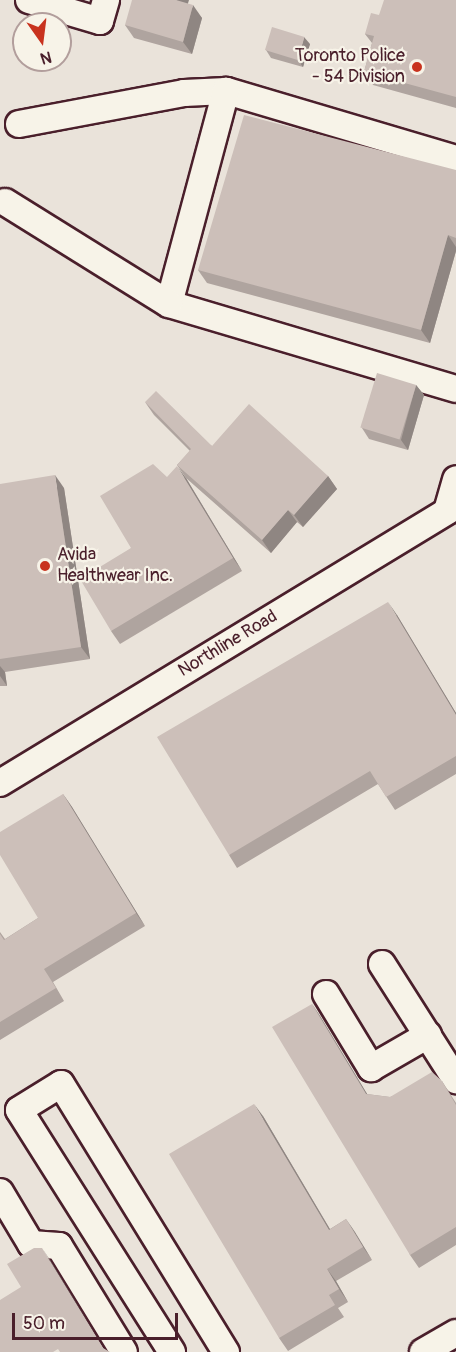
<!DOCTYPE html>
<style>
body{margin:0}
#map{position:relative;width:456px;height:1352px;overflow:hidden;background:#f7f3e8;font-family:Pangolin,sans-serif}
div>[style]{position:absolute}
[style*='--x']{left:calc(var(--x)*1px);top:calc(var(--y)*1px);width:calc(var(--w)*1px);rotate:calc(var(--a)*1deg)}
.built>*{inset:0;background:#eae3da}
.roads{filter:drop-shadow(2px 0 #4a1f2b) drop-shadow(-2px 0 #4a1f2b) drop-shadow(0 2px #4a1f2b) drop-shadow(0 -2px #4a1f2b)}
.minor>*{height:26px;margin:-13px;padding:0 13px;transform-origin:13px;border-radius:13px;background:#f7f3e8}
.wall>*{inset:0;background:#afa49f}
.shaded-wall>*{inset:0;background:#8f8682}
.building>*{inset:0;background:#ccbfb9;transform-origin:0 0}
.dots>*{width:16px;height:16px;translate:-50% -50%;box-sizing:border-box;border:3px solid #f7f3e8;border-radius:50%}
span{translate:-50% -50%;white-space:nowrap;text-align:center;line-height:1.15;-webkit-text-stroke:4.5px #f7f3e8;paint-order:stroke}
.poi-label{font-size:18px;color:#4a1f2b}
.right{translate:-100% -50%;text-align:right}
.left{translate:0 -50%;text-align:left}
.street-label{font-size:18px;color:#4a1f2b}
.north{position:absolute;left:12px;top:12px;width:60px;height:60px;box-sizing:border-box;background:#f7f3e8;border:2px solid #b29e9c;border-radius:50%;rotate:166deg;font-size:16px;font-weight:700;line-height:24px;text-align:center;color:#4a1f2b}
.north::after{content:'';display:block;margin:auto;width:21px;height:27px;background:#c8321e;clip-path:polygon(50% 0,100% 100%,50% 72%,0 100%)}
.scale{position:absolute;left:12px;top:1313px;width:166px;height:27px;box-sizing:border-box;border:3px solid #4a1f2b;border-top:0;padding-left:8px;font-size:18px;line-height:21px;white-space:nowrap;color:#4a1f2b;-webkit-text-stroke:4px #f7f3e8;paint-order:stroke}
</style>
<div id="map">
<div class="built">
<i style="clip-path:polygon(evenodd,0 0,456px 0,456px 1352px,0 1352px,0 0,24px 24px,60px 24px,60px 60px,24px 60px,24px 24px)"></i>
</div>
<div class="roads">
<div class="minor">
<i style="--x:29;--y:0;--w:74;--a:16.5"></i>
<i style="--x:100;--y:21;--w:22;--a:-74"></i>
<i style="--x:19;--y:124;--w:168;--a:-10.6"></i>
<i style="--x:184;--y:93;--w:42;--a:-2.7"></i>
<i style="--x:456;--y:159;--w:240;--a:-163.5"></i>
<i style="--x:226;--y:91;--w:220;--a:105"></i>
<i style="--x:169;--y:304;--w:299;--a:16.5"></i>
<i style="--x:5;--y:202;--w:193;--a:31.9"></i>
<i style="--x:447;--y:511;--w:33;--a:-74"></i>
<i style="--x:0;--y:783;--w:534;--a:-31.28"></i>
<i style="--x:382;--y:964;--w:138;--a:57.5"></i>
<i style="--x:326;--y:994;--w:87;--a:58.7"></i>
<i style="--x:371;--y:1068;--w:66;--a:-30.1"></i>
<i style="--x:0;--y:1192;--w:61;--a:59.2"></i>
<i style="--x:31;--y:1244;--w:28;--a:4"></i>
<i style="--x:59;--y:1246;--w:124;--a:58.5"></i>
<i style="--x:172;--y:1352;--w:286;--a:-122.3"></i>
<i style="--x:19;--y:1110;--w:49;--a:-31.8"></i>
<i style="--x:61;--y:1084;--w:315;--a:58.4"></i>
<i style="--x:423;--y:1352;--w:38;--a:-30"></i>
</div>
</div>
<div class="wall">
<i style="clip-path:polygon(456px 0,456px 108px,373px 85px,364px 72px,372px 43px,365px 34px,379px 15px)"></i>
<i style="clip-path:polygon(188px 4px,202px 18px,192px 54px,134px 38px,125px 25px)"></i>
<i style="clip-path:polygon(310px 44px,303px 67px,271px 58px,266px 50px)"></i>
<i style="clip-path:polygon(456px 170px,456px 251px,430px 343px,207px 283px,198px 270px)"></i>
<i style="clip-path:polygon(416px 385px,424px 395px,408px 450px,369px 439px,362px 428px)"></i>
<i style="clip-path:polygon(145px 402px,212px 446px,328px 476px,337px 489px,303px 527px,297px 522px,271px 553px,186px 478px,177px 465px,190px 451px,154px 415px)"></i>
<i style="clip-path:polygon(167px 477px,186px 478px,242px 571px,120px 644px,111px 631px,131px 548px)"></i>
<i style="clip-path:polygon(0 484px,64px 488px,90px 659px,5px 672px,7px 686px,0 686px)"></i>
<i style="clip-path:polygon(397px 615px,456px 713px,456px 774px,395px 810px,378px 784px,237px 868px,229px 855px)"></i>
<i style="clip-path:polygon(63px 794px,72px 807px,145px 926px,53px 982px,64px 1001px,0 1040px,0 932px,5px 939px,38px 918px)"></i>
<i style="clip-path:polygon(312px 1004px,320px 1016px,367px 1094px,390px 1097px,442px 1081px,456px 1103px,456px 1245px,419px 1268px,410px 1255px)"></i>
<i style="clip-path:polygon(263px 1116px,330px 1229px,346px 1219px,372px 1260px,336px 1281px,348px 1302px,338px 1308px,344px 1317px,288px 1351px,279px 1338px)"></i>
</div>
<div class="shaded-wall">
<i style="clip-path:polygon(176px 0,189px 0,185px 13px)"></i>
<i style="clip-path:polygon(193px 5px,202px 18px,192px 54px,183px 42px)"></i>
<i style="clip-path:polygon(304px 37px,310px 44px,303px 67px,298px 60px)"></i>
<i style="clip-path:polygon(448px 235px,456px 247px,456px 251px,430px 343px,421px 330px)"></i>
<i style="clip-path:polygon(416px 385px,424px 395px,408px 450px,401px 440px)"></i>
<i style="clip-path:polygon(177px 466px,186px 478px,242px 571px,233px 558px)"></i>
<i style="clip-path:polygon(55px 475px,64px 488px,90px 659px,81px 647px)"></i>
<i style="clip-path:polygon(328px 476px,337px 489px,303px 527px,294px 515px)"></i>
<i style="clip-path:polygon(288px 510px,297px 522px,271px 553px,262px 540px)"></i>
<i style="clip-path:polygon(388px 602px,397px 615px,456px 713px,456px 715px)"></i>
<i style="clip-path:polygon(0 666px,5px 672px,7px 686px,0 676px)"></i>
<i style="clip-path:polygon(63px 794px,72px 807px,145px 926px,136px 913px)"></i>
<i style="clip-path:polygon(312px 1004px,320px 1016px,375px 1107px,366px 1094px)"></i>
<i style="clip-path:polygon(254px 1104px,263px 1116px,338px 1243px,329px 1230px)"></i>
<i style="clip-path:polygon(346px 1219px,355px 1232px,372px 1260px,363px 1247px)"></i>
<i style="clip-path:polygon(42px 1248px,50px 1260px,106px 1352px)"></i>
<i style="clip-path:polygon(327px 1269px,336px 1281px,348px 1302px,339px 1289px)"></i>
</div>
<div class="building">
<i style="clip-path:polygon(132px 0,176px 0,193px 5px,183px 42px,125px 25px)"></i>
<i style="clip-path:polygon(384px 0,456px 0,456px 97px,364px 72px,374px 36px,365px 34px,371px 13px,379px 15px)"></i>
<i style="left:272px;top:27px;width:34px;height:24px;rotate:17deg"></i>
<i style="clip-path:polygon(244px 115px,456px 170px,456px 238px,448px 235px,421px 330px,198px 270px)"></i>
<i style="left:377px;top:373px;width:41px;height:57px;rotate:17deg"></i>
<i style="clip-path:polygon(156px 391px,212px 446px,249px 404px,328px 476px,294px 515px,288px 510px,262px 540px,177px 465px,191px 449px,145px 402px)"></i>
<i style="clip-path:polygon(153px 464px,167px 477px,177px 466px,233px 558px,111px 631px,80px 579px,131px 548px,100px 496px)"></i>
<i style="clip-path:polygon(55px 475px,81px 647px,0 659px,0 484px)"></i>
<i style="clip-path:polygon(388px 602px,456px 715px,456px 756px,386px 797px,370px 771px,229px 855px,157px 737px)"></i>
<i style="clip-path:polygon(63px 794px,136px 913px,44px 969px,56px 988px,0 1022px,0 934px,4px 940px,38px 918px,0 855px,0 832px)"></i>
<i style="clip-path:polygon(312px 1004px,366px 1094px,390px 1097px,432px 1072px,442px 1081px,456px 1105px,456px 1227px,410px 1255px,272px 1027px)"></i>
<i style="clip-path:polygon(254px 1104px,329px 1230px,346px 1219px,363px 1247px,327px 1269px,339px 1289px,329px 1295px,335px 1305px,279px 1338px,169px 1154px)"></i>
<i style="clip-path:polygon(34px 1248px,42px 1248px,103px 1348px,110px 1352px,60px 1352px,58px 1349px,53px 1352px,0 1352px,0 1300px,21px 1287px,7px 1264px)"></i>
</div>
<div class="dots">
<i style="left:417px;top:67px;background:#c8321e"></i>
<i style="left:45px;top:566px;background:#c8321e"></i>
</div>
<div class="poi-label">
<span class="right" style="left:405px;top:67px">Toronto Police<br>- 54 Division</span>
<span class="left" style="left:57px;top:566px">Avida<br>Healthwear Inc.</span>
</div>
<div class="street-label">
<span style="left:228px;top:644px;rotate:-31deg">Northline Road</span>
</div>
<div class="north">N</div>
<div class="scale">50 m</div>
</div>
